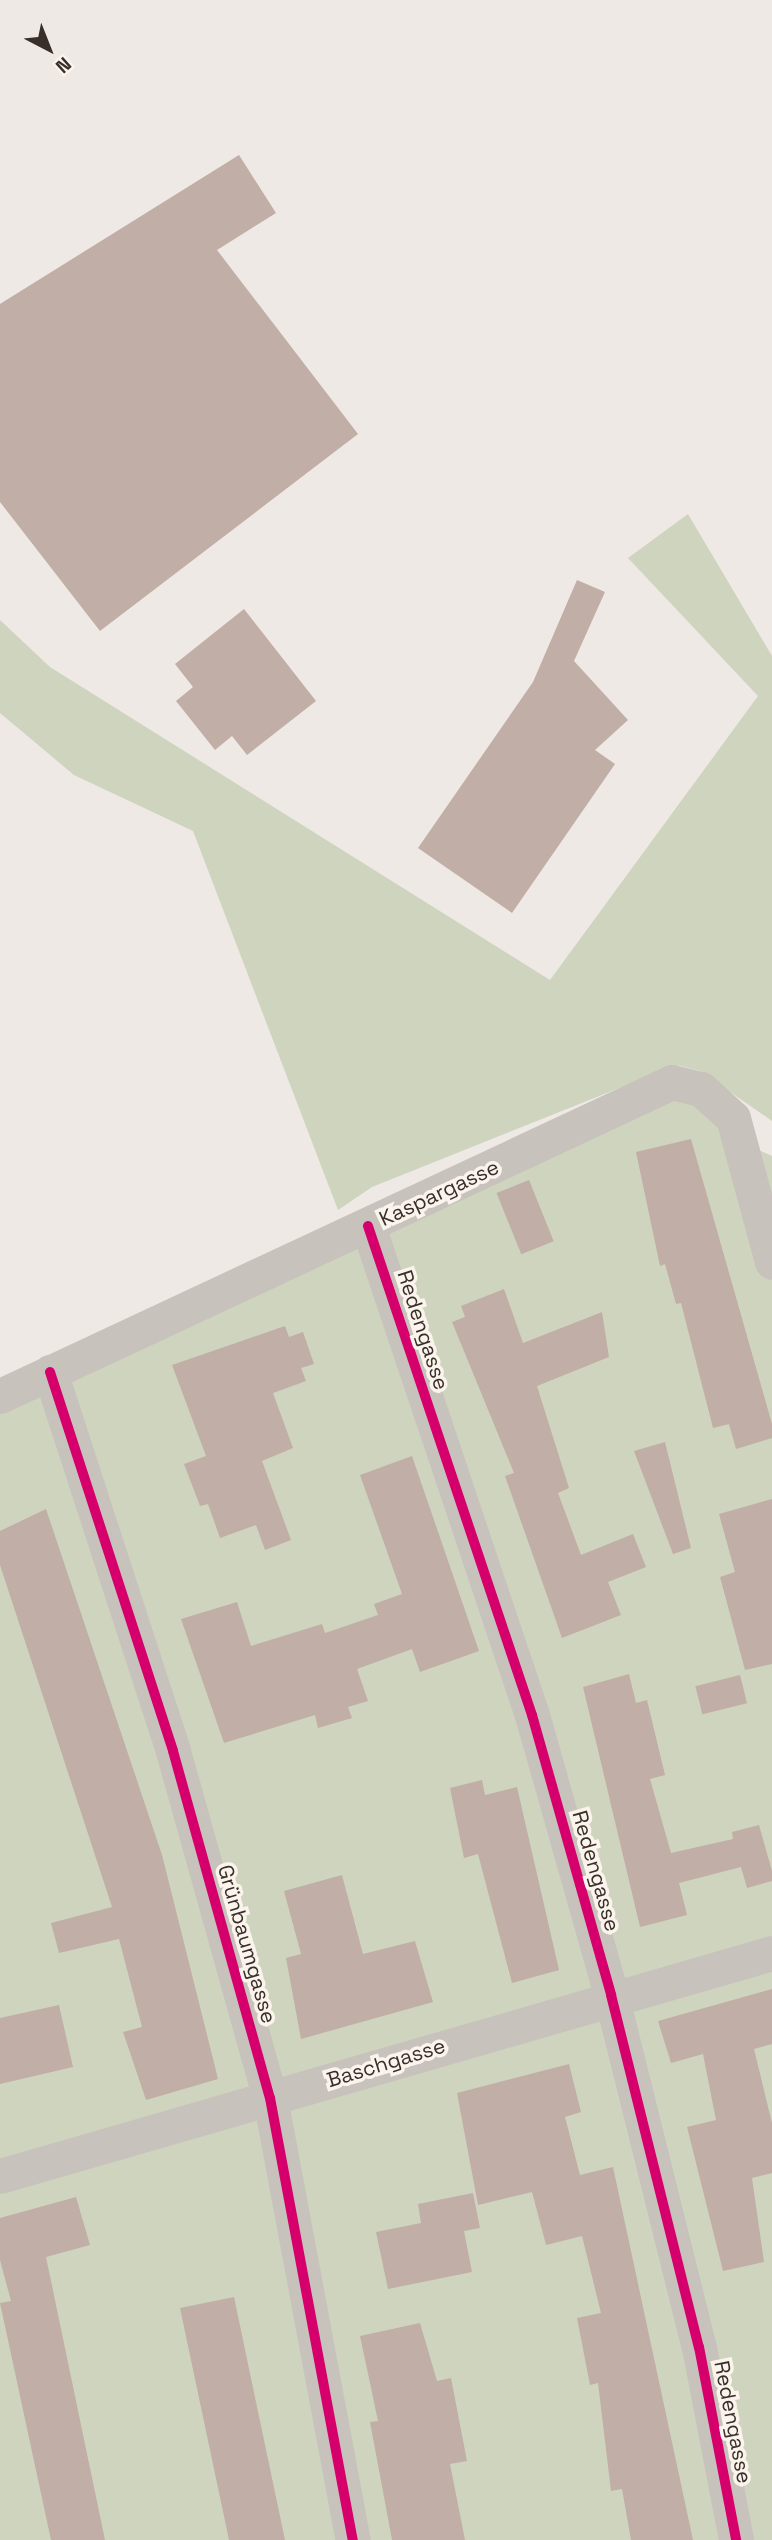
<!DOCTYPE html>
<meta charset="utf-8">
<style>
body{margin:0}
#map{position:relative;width:772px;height:2540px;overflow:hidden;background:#eee9e4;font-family:"Space Grotesk",sans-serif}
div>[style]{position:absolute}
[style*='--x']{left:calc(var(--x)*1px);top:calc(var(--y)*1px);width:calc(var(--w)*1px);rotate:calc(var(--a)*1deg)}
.green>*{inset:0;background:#cfd4be}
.building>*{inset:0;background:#c1aea6;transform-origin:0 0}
.minor>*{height:35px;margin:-17.5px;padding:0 17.5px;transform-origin:17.5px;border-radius:17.5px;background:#c8c2bc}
.cycleway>*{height:10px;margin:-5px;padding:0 5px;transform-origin:5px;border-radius:5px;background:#d6006c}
span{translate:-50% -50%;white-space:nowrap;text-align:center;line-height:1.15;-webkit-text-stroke:7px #faf4ec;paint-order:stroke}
.street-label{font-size:21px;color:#392f2a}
.north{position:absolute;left:14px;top:14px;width:70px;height:70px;-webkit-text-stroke:5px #faf4ec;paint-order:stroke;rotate:138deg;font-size:19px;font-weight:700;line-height:28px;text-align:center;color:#392f2a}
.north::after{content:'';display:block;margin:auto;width:24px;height:32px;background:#392f2a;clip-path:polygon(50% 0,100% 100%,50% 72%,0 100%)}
</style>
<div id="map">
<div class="green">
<i style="clip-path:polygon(688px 514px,772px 656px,772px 1121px,700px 1071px,677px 1065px,372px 1187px,338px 1210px,193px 831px,74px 775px,0 713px,0 620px,50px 667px,550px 980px,758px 696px,628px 558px)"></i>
<i style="clip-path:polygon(672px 1082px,741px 1142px,772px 1156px,772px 2540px,0 2540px,0 1396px)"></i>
</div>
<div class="building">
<i style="clip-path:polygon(239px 155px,276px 213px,217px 250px,358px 434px,100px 631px,0 502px,0 304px)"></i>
<i style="clip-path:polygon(577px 580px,605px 592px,574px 661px,628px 720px,595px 750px,615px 764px,512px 913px,418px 848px,533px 682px)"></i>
<i style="clip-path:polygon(244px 609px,316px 701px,247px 755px,232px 736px,215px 750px,176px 701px,193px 687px,175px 664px)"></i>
<i style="clip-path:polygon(691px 1139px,772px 1424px,772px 1438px,736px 1449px,729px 1424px,713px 1428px,681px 1303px,676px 1304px,665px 1264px,660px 1266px,636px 1152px)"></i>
<i style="left:529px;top:1180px;width:66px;height:35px;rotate:68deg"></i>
<i style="clip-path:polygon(504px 1289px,523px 1343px,602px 1312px,609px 1357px,537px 1386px,569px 1488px,558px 1493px,581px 1555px,633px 1534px,646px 1567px,608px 1582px,621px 1615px,562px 1638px,505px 1476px,514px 1473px,452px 1322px,465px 1317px,461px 1306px)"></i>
<i style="clip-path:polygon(285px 1326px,289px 1337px,303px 1332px,314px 1364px,301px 1368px,306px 1381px,273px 1393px,293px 1448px,262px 1461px,291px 1540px,265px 1550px,256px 1525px,220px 1538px,208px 1504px,200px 1506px,184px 1464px,206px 1456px,172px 1365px)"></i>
<i style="clip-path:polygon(665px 1442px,691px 1548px,673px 1554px,634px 1451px)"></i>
<i style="clip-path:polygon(412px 1456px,479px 1651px,420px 1672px,412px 1649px,357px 1669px,368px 1701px,348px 1707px,352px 1718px,318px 1728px,315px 1715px,224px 1743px,181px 1619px,237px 1602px,251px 1646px,322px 1624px,325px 1633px,378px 1615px,374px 1604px,402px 1594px,360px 1475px)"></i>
<i style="clip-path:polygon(772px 1499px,772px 1664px,745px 1670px,720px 1577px,735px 1572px,719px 1514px)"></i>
<i style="clip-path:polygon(46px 1509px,162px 1855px,218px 2079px,146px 2100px,123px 2032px,142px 2027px,119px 1939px,59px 1953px,51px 1923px,112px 1907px,0 1565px,0 1531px)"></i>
<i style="clip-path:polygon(629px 1674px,636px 1703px,647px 1700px,665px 1775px,650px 1779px,671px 1853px,733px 1839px,732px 1832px,759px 1825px,772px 1871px,772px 1881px,747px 1888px,741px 1867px,679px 1883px,687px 1915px,640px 1927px,583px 1687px)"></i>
<i style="left:740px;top:1675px;width:29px;height:46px;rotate:76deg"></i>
<i style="clip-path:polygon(482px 1780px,485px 1795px,517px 1787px,559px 1970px,512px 1983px,478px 1854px,464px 1858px,450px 1788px)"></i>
<i style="clip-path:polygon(342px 1875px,363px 1954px,415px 1941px,433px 2002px,301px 2039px,286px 1958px,301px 1954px,284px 1891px)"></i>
<i style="clip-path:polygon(772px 1989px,772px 2044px,754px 2049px,772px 2123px,772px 2173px,752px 2178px,764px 2262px,723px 2271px,687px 2127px,716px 2120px,703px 2054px,671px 2063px,658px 2021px)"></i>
<i style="clip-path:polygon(59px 2005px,73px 2067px,0 2084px,0 2018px)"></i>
<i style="clip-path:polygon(569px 2064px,581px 2112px,565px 2117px,580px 2175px,613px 2167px,693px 2540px,631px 2540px,622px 2489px,611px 2491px,598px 2383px,590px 2385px,577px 2318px,601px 2313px,582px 2236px,546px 2245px,532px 2192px,478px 2205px,457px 2093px)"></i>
<i style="clip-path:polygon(473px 2193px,480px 2228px,464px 2231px,472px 2272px,388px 2289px,376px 2232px,421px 2223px,418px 2204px)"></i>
<i style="clip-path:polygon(76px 2197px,90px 2245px,46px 2257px,105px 2540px,51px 2540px,0 2303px,11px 2301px,0 2260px,0 2218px)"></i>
<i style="clip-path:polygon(234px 2297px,252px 2383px,285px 2540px,229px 2540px,180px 2308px)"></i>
<i style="clip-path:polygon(420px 2323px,437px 2381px,451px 2378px,467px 2461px,450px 2464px,465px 2540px,392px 2540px,370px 2422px,378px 2421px,360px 2336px)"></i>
</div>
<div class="minor">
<i style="--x:368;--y:1226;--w:516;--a:71.46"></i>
<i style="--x:532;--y:1715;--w:291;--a:74.2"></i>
<i style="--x:611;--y:1995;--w:363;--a:76"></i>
<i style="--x:699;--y:2347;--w:197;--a:79.1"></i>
<i style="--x:50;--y:1372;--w:398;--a:72"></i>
<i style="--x:173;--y:1751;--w:360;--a:74.4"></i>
<i style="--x:270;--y:2098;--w:450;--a:79.4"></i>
<i style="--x:0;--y:1396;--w:742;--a:-25.04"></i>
<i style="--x:672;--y:1082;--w:30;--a:14"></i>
<i style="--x:701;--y:1089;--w:43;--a:42.2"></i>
<i style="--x:733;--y:1118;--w:149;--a:74.8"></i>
<i style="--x:0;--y:2176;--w:804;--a:-16.11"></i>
</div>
<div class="cycleway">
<i style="--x:368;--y:1226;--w:516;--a:71.46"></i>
<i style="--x:532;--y:1715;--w:291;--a:74.2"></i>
<i style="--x:611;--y:1995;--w:363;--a:76"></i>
<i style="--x:699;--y:2347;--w:197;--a:79.1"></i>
<i style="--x:50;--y:1372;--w:398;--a:72"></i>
<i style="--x:173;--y:1751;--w:360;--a:74.4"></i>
<i style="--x:270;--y:2098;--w:450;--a:79.4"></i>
</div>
<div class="street-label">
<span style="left:439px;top:1193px;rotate:-25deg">Kaspargasse</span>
<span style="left:423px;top:1330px;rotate:72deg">Redengasse</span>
<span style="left:596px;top:1871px;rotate:74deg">Redengasse</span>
<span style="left:247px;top:1944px;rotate:74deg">Grünbaumgasse</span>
<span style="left:386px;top:2063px;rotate:-17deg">Baschgasse</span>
<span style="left:733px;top:2422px;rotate:79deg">Redengasse</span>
</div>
<div class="north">N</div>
</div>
